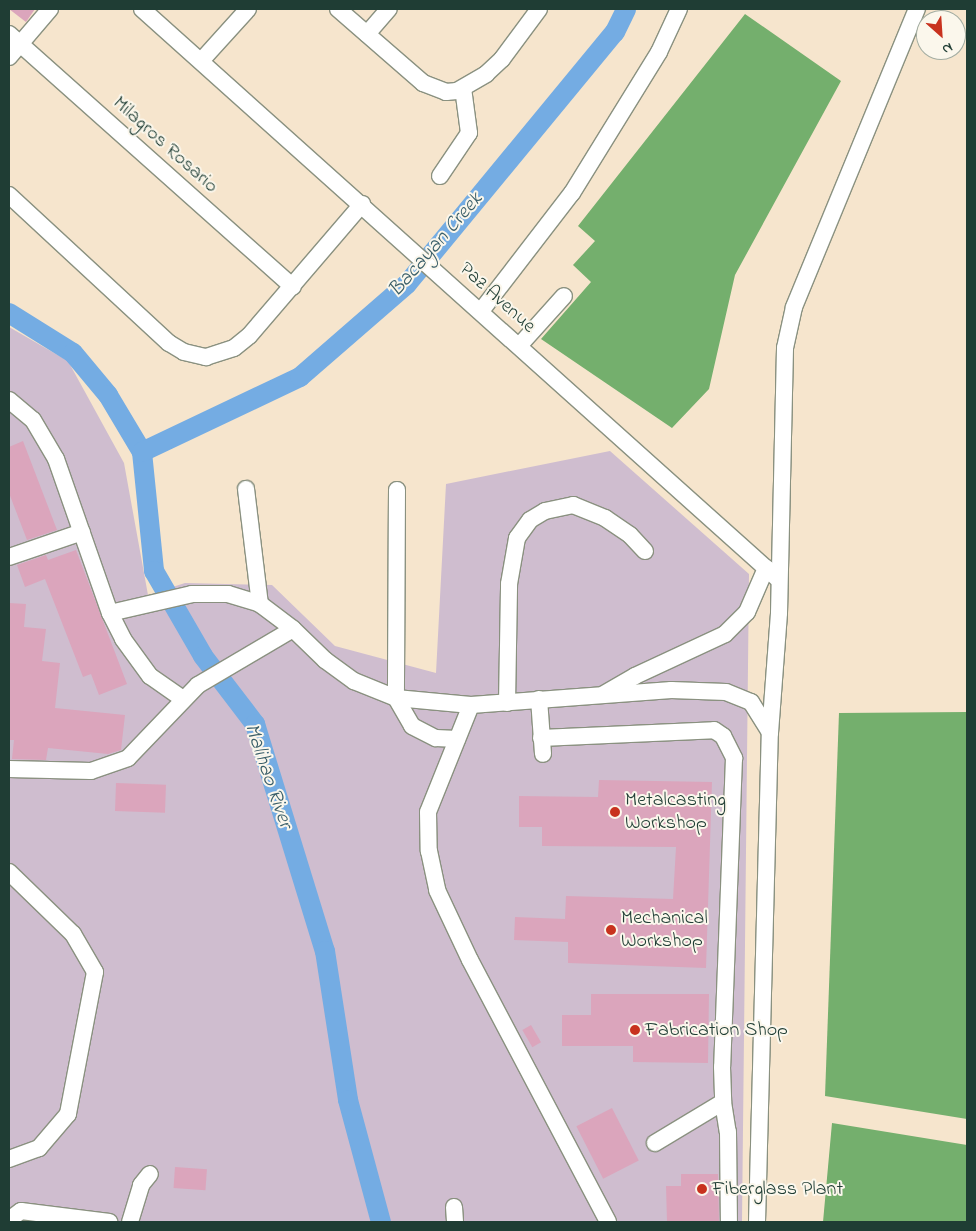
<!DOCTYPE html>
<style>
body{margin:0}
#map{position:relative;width:976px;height:1231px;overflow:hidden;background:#f6e5cd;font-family:"Indie Flower",sans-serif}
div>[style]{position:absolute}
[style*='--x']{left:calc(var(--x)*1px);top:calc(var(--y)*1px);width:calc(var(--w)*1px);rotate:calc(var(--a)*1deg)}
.industrial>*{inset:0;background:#cfbdcf}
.forest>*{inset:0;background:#74af6d}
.river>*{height:20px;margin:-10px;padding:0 10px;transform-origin:10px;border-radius:10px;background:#74ace3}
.building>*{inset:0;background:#dba5bc;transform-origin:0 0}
.roads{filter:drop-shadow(1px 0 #8a9180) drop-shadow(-1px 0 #8a9180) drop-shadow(0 1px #8a9180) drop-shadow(0 -1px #8a9180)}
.minor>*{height:16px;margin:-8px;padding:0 8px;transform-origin:8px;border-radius:8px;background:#fff}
.dots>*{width:14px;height:14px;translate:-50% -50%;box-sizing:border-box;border:2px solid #fbf7ec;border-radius:50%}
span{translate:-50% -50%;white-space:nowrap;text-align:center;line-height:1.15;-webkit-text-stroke:4px #fbf7ec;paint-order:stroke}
.street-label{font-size:20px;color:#1f3d34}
.poi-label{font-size:20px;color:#1f3d34}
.left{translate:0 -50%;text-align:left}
.water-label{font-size:21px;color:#395e69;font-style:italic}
.frame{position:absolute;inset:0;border:10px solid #1f3d34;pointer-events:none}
.north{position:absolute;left:916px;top:10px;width:50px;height:50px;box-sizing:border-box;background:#fbf7ec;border:1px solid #a3ada2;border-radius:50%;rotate:154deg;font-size:14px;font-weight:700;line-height:20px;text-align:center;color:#1f3d34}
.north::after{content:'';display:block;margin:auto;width:18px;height:22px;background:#c8321e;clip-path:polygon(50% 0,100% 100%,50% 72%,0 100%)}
</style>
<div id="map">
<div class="industrial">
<i style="clip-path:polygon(9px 327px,68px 361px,124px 463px,148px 595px,185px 583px,272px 585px,335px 646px,436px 673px,446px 484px,610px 451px,749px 574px,742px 1222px,9px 1222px)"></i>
</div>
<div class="forest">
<i style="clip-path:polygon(745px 14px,841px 81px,735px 275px,709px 389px,672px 428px,541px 339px,591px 282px,573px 265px,595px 241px,578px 226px)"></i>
<i style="clip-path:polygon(967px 712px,967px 1119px,825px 1096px,839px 713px)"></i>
<i style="clip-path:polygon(832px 1123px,967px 1145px,967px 1222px,823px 1222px)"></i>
</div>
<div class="river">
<i style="--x:9;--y:313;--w:75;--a:32"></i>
<i style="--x:73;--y:353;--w:55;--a:50.2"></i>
<i style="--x:108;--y:395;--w:66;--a:59.2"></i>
<i style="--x:142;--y:452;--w:120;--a:84.2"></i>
<i style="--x:154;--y:571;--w:98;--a:60"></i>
<i style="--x:203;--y:656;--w:86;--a:52.6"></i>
<i style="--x:255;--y:724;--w:238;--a:72.9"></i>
<i style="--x:325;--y:951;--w:151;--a:81.2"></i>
<i style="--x:348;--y:1100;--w:126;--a:74.9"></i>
<i style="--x:142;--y:452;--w:175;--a:-25.4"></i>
<i style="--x:300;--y:377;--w:142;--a:-41"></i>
<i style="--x:407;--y:284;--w:327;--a:-50.5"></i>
<i style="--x:615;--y:32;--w:25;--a:-64"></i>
</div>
<div class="building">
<i style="clip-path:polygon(9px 9px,35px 9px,26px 22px)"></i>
<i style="clip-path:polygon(23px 441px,57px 530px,27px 540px,9px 493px,9px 447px)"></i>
<i style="clip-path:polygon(76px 550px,127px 684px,99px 695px,91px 674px,83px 677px,45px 579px,25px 587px,17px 565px,46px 555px,48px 560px)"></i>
<i style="clip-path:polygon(9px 603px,26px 604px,24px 627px,46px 629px,42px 661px,60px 663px,55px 708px,125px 715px,121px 750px,108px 754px,48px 748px,46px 760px,12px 759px,14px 740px,9px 740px)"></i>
<i style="clip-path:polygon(599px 780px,712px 782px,706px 968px,568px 963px,568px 942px,514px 940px,515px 917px,565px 919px,566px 896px,673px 899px,676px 847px,542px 846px,542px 827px,519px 827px,519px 796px,598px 797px)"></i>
<i style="left:116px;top:783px;width:50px;height:28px;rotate:2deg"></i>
<i style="clip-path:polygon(591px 994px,709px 994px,708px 1063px,633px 1062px,633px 1046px,562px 1046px,562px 1015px,591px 1015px)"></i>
<i style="left:531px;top:1025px;width:20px;height:10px;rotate:60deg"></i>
<i style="left:612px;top:1108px;width:59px;height:40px;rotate:63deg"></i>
<i style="left:175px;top:1167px;width:32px;height:21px;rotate:4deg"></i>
<i style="clip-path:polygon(681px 1174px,718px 1174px,719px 1222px,667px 1222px,666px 1186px,681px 1186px)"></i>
</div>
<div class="roads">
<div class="minor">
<i style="--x:142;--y:9;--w:854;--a:41.87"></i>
<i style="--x:338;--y:9;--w:113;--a:41"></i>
<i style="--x:423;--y:83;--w:25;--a:21"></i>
<i style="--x:446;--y:92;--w:11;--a:-5"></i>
<i style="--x:457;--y:91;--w:34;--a:-30"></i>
<i style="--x:486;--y:74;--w:22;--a:-43"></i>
<i style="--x:502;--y:59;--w:62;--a:-53.5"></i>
<i style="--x:9;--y:34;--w:380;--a:41.7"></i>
<i style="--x:367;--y:34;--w:33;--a:-49"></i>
<i style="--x:9;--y:57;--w:63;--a:-49.5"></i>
<i style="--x:201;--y:61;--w:70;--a:-47.9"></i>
<i style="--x:440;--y:176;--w:52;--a:-56"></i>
<i style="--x:469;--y:133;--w:45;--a:-97.6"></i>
<i style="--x:9;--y:195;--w:218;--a:42.8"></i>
<i style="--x:169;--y:343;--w:17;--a:31"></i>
<i style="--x:184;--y:352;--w:23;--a:13"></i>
<i style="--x:206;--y:357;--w:29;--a:-18"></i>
<i style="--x:234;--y:348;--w:19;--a:-39"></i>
<i style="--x:249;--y:336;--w:174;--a:-49.4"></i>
<i style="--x:481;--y:311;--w:149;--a:-52.4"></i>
<i style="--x:572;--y:193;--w:166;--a:-58.3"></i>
<i style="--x:659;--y:52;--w:47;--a:-65.1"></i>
<i style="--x:519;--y:346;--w:67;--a:-48"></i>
<i style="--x:9;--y:400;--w:31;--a:40"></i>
<i style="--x:33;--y:420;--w:45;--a:59.5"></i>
<i style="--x:56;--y:459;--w:163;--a:70.7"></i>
<i style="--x:110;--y:613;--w:84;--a:-13"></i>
<i style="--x:192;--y:594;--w:36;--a:0"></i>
<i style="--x:228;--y:594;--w:34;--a:17"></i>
<i style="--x:260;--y:604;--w:41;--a:37.1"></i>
<i style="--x:293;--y:629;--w:45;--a:44.1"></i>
<i style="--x:325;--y:660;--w:36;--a:36"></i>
<i style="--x:354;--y:681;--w:45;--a:22"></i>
<i style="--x:396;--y:698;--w:75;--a:5.3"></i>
<i style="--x:471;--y:705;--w:201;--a:-4.3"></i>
<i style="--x:671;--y:690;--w:55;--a:2.1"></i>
<i style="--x:726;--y:692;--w:27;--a:22"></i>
<i style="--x:751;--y:702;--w:36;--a:58"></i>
<i style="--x:246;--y:489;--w:116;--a:83.1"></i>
<i style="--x:397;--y:490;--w:208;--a:90.3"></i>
<i style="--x:396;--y:698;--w:32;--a:60"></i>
<i style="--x:412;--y:726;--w:27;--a:27"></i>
<i style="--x:436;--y:738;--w:21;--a:3"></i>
<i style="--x:9;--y:557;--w:77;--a:-18.9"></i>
<i style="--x:110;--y:613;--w:29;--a:63"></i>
<i style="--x:123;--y:639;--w:46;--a:53.9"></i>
<i style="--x:150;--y:676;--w:40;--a:34.9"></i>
<i style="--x:604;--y:694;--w:36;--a:-30"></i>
<i style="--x:635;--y:676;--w:99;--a:-25"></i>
<i style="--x:725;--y:634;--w:31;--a:-45"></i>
<i style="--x:747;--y:612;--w:48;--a:-66.6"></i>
<i style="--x:539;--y:699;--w:55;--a:85.8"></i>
<i style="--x:507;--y:703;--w:119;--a:-89"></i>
<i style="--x:509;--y:584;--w:47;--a:-80.1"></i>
<i style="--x:517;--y:538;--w:22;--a:-54"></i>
<i style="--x:530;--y:520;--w:17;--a:-31"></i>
<i style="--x:545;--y:511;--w:29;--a:-12"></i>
<i style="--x:573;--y:505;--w:35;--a:22"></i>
<i style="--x:605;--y:518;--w:30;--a:34"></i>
<i style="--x:630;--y:535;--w:22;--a:47"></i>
<i style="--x:471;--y:705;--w:115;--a:111.9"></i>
<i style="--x:428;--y:812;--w:39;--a:89"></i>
<i style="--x:429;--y:851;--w:40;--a:78"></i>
<i style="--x:437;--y:890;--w:77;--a:64.8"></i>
<i style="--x:470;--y:960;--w:296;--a:62.2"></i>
<i style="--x:541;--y:738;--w:173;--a:-2.6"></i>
<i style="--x:714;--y:730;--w:11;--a:34"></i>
<i style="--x:723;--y:736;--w:25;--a:63"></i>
<i style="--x:734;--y:758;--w:309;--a:92.2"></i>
<i style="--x:722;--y:1067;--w:35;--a:88"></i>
<i style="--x:723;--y:1102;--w:30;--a:81"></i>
<i style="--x:728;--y:1132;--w:90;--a:89.4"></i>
<i style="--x:9;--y:769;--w:82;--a:1.4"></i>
<i style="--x:91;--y:771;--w:39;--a:-19"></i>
<i style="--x:128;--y:758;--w:101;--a:-46.2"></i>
<i style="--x:198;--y:685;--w:110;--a:-30.5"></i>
<i style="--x:9;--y:872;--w:89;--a:44.1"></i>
<i style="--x:73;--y:934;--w:44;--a:59.9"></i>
<i style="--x:95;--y:972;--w:145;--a:100.8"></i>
<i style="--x:68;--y:1114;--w:45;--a:130.5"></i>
<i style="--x:39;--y:1148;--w:32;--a:160"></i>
<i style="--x:655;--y:1143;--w:79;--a:-31.1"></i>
<i style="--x:454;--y:1207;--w:15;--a:86"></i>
<i style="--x:9;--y:1220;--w:15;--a:-37"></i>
<i style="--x:21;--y:1211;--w:89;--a:7.1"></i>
<i style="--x:130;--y:1222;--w:39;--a:-73"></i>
<i style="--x:141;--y:1185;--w:14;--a:-51"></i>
<i style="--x:757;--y:1222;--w:489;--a:-88.5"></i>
<i style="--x:770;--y:733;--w:120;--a:-85.7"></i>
<i style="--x:779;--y:613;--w:265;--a:-88.7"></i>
<i style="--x:785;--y:348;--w:42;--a:-77.6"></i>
<i style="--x:794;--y:307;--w:322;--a:-67.6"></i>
</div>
</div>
<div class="dots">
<i style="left:615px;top:812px;background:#c8321e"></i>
<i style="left:611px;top:930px;background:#c8321e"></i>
<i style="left:635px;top:1030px;background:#c8321e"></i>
<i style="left:702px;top:1189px;background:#c8321e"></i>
</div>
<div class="street-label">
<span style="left:165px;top:145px;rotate:42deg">Milagros Rosario</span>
<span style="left:497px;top:298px;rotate:42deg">Paz Avenue</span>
</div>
<div class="poi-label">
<span class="left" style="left:625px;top:812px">Metalcasting<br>Workshop</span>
<span class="left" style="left:621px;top:930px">Mechanical<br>Workshop</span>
<span class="left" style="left:645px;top:1030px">Fabrication Shop</span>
<span class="left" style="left:712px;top:1189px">Fiberglass Plant</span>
</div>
<div class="water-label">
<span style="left:436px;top:245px;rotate:-49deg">Bacayan Creek</span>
<span style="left:268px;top:776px;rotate:71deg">Malihao River</span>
</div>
<div class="frame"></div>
<div class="north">N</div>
</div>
